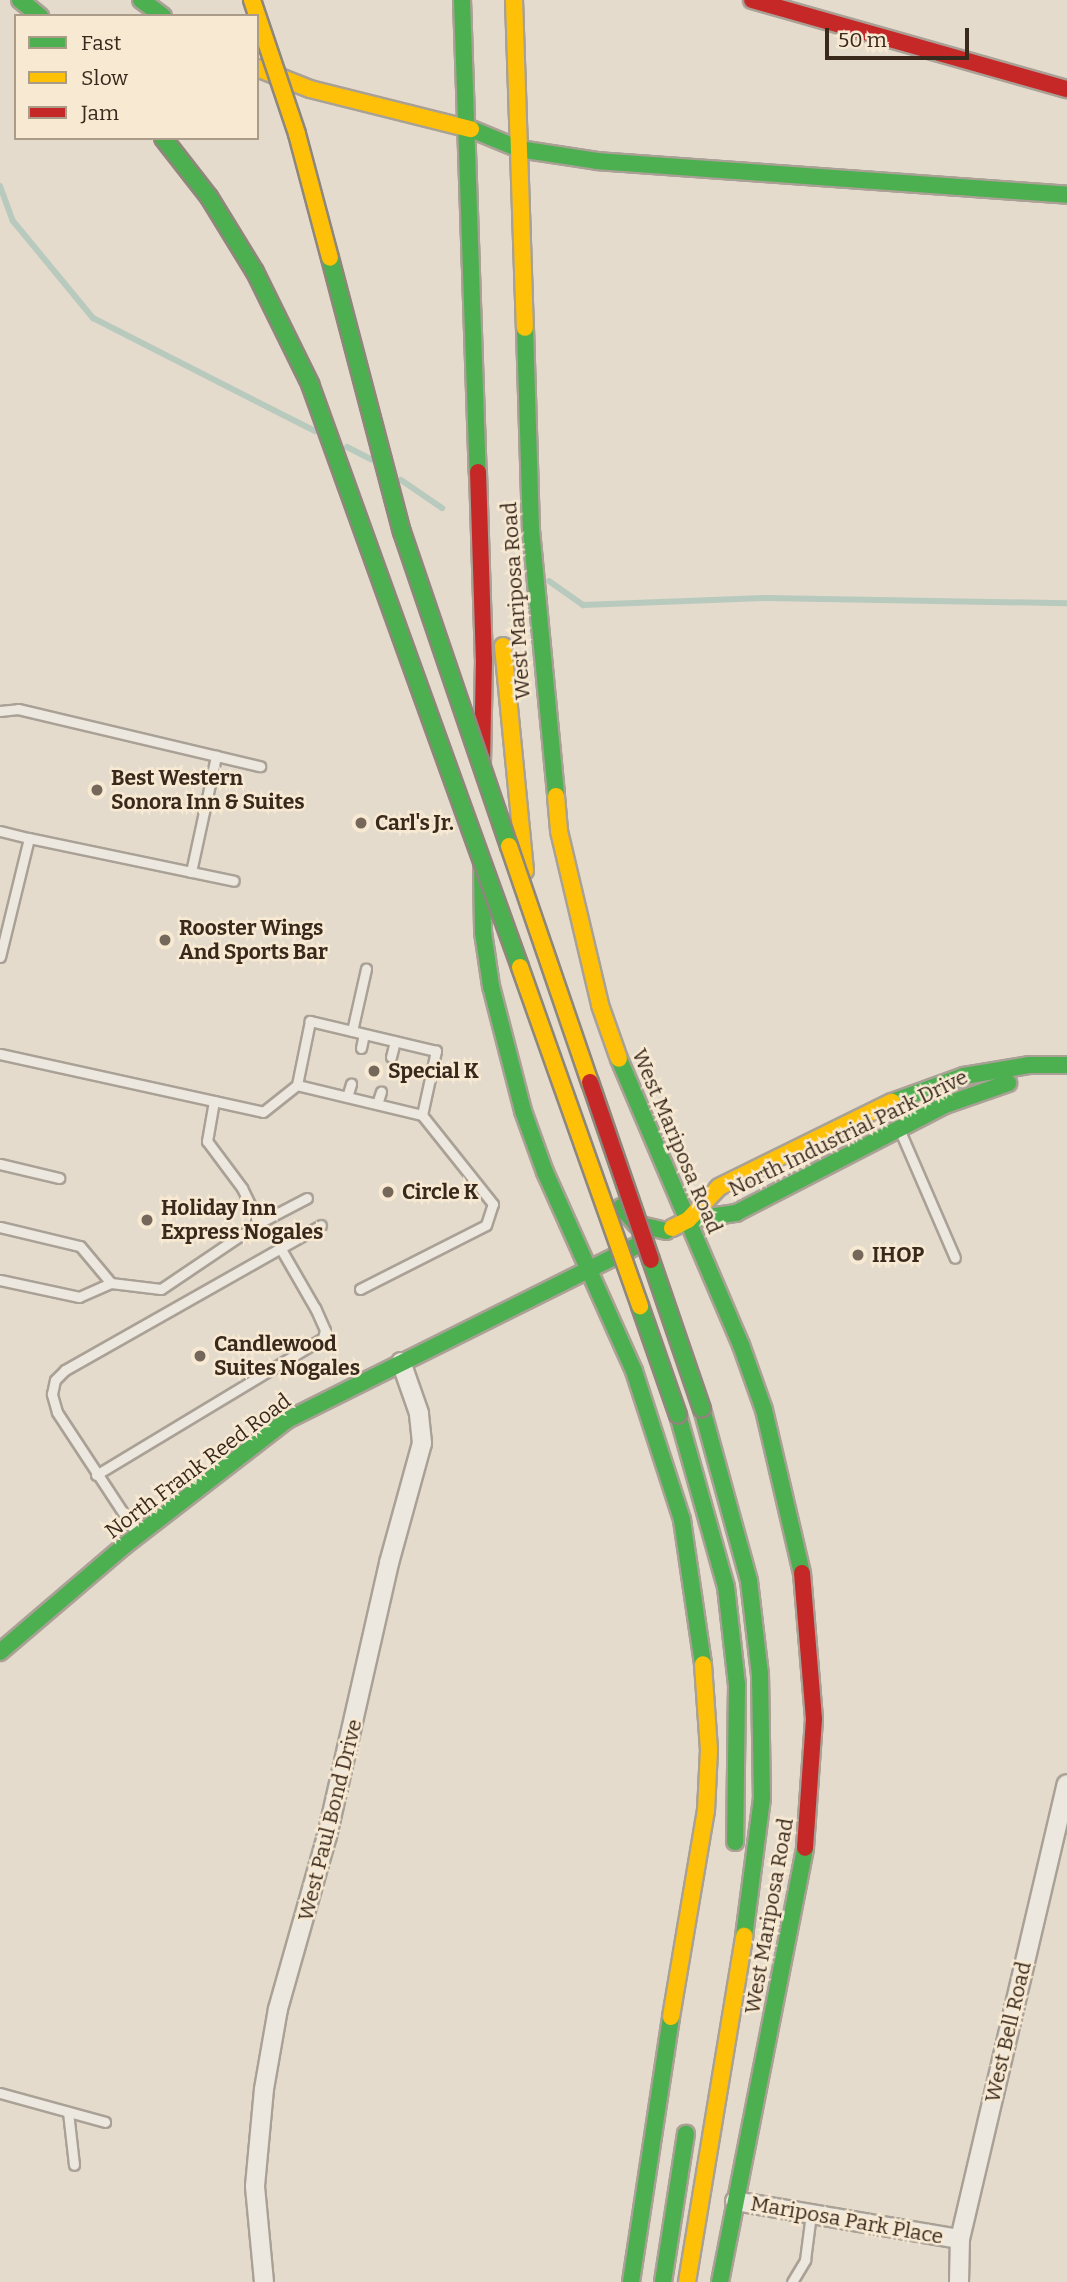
<!DOCTYPE html>
<style>
body{margin:0}
#map{position:relative;width:1067px;height:2282px;overflow:hidden;background:#e4dbcc;font-family:Bitter,serif}
div>[style]{position:absolute}
[style*='--x']{left:calc(var(--x)*1px);top:calc(var(--y)*1px);width:calc(var(--w)*1px);rotate:calc(var(--a)*1deg)}
.stream>*{height:6px;margin:-3px;padding:0 3px;transform-origin:3px;border-radius:3px;background:#b8cabd}
.roads{filter:drop-shadow(2px 0 #aaa196) drop-shadow(-2px 0 #aaa196) drop-shadow(0 2px #aaa196) drop-shadow(0 -2px #aaa196)}
.lane>*{height:9px;margin:-4.5px;padding:0 4.5px;transform-origin:4.5px;border-radius:4.5px;background:#ece7df}
.street>*{height:18px;margin:-9px;padding:0 9px;transform-origin:9px;border-radius:9px;background:#ece7df}
.fast>*{height:16px;margin:-8px;padding:0 8px;transform-origin:8px;border-radius:8px;background:#4caf50}
.slow>*{height:16px;margin:-8px;padding:0 8px;transform-origin:8px;border-radius:8px;background:#ffc107}
.jam>*{height:16px;margin:-8px;padding:0 8px;transform-origin:8px;border-radius:8px;background:#c62828}
.bridges{filter:drop-shadow(2px 0 #8f867c) drop-shadow(-2px 0 #8f867c) drop-shadow(0 2px #8f867c) drop-shadow(0 -2px #8f867c)}
.fast-bridge>*{height:16px;margin:-8px;padding:0 8px;transform-origin:8px;border-radius:8px;background:#4caf50}
.slow-bridge>*{height:16px;margin:-8px;padding:0 8px;transform-origin:8px;border-radius:8px;background:#ffc107}
.jam-bridge>*{height:16px;margin:-8px;padding:0 8px;transform-origin:8px;border-radius:8px;background:#c62828}
.dots>*{width:19px;height:19px;translate:-50% -50%;box-sizing:border-box;border:4px solid #f7e9d2;border-radius:50%}
span{translate:-50% -50%;white-space:nowrap;text-align:center;line-height:1.15;-webkit-text-stroke:5px #f7e9d2;paint-order:stroke}
.street-label{font-size:21px;color:#39291d}
.poi-label{font-size:21px;color:#39291d;font-weight:700}
.left{translate:0 -50%;text-align:left}
.legend{position:absolute;left:14px;top:14px;width:245px;height:126px;box-sizing:border-box;background:#f7e9d2;border:2px solid #ab9c8a;margin:0;padding:9px 12px;list-style:none;font-size:21px;color:#39291d}
.legend li{display:flex;align-items:center;gap:14px;height:35px}
.legend b{width:35px;border:2px solid #ab9c8a}
.scale{position:absolute;left:825px;top:28px;width:144px;height:32px;box-sizing:border-box;border:4px solid #39291d;border-top:0;padding-left:9px;font-size:21px;line-height:24px;white-space:nowrap;color:#39291d;-webkit-text-stroke:5px #f7e9d2;paint-order:stroke}
</style>
<div id="map">
<div class="stream">
<i style="--x:0;--y:186;--w:37;--a:70"></i>
<i style="--x:13;--y:221;--w:126;--a:50.5"></i>
<i style="--x:93;--y:318;--w:249;--a:27"></i>
<i style="--x:347;--y:447;--w:28;--a:27"></i>
<i style="--x:401;--y:480;--w:50;--a:34.3"></i>
<i style="--x:549;--y:581;--w:42;--a:35.2"></i>
<i style="--x:583;--y:605;--w:184;--a:-2.2"></i>
<i style="--x:767;--y:598;--w:300;--a:1"></i>
</div>
<div class="roads">
<div class="lane">
<i style="--x:0;--y:711;--w:18;--a:-6"></i>
<i style="--x:18;--y:709;--w:249;--a:13.3"></i>
<i style="--x:0;--y:831;--w:30;--a:14"></i>
<i style="--x:191;--y:872;--w:119;--a:-77.8"></i>
<i style="--x:0;--y:957;--w:122;--a:-76.3"></i>
<i style="--x:29;--y:838;--w:209;--a:11.8"></i>
<i style="--x:352;--y:1031;--w:64;--a:-77.3"></i>
<i style="--x:361;--y:1048;--w:14;--a:-78"></i>
<i style="--x:0;--y:1054;--w:269;--a:12.4"></i>
<i style="--x:263;--y:1112;--w:43;--a:-38.5"></i>
<i style="--x:391;--y:1057;--w:16;--a:-76"></i>
<i style="--x:347;--y:1097;--w:14;--a:-73"></i>
<i style="--x:214;--y:1101;--w:41;--a:99.9"></i>
<i style="--x:207;--y:1141;--w:59;--a:53.3"></i>
<i style="--x:242;--y:1188;--w:39;--a:64"></i>
<i style="--x:377;--y:1104;--w:13;--a:-72"></i>
<i style="--x:900;--y:1131;--w:138;--a:66.6"></i>
<i style="--x:0;--y:1164;--w:61;--a:13.3"></i>
<i style="--x:0;--y:1227;--w:82;--a:13.4"></i>
<i style="--x:80;--y:1246;--w:48;--a:50"></i>
<i style="--x:0;--y:1280;--w:81;--a:12.1"></i>
<i style="--x:79;--y:1297;--w:35;--a:-24"></i>
<i style="--x:111;--y:1283;--w:50;--a:6.8"></i>
<i style="--x:161;--y:1289;--w:118;--a:-34"></i>
<i style="--x:259;--y:1223;--w:54;--a:-27.5"></i>
<i style="--x:360;--y:1289;--w:141;--a:-26.9"></i>
<i style="--x:486;--y:1225;--w:22;--a:-72"></i>
<i style="--x:493;--y:1204;--w:114;--a:-128.6"></i>
<i style="--x:422;--y:1115;--w:66;--a:-77.7"></i>
<i style="--x:436;--y:1051;--w:130;--a:-166.6"></i>
<i style="--x:310;--y:1021;--w:65;--a:101.5"></i>
<i style="--x:297;--y:1085;--w:129;--a:13.5"></i>
<i style="--x:96;--y:1475;--w:265;--a:-31.1"></i>
<i style="--x:323;--y:1338;--w:8;--a:-76"></i>
<i style="--x:325;--y:1330;--w:24;--a:-114"></i>
<i style="--x:315;--y:1308;--w:68;--a:-120"></i>
<i style="--x:137;--y:1534;--w:146;--a:-123.3"></i>
<i style="--x:57;--y:1412;--w:19;--a:-106"></i>
<i style="--x:52;--y:1394;--w:14;--a:-78"></i>
<i style="--x:55;--y:1380;--w:14;--a:-45"></i>
<i style="--x:65;--y:1370;--w:294;--a:-29.5"></i>
<i style="--x:0;--y:2093;--w:109;--a:15.4"></i>
<i style="--x:68;--y:2112;--w:53;--a:83.5"></i>
<i style="--x:792;--y:2282;--w:26;--a:-59"></i>
<i style="--x:805;--y:2260;--w:46;--a:-82.6"></i>
</div>
<div class="street">
<i style="--x:735;--y:2201;--w:228;--a:9.6"></i>
<i style="--x:264;--y:2282;--w:96;--a:-95.4"></i>
<i style="--x:255;--y:2186;--w:97;--a:-84.7"></i>
<i style="--x:264;--y:2089;--w:81;--a:-80.1"></i>
<i style="--x:278;--y:2009;--w:180;--a:-74.2"></i>
<i style="--x:327;--y:1836;--w:280;--a:-77.2"></i>
<i style="--x:389;--y:1563;--w:124;--a:-74.6"></i>
<i style="--x:422;--y:1443;--w:30;--a:-96"></i>
<i style="--x:419;--y:1413;--w:54;--a:-109.4"></i>
<i style="--x:959;--y:2282;--w:43;--a:-88.7"></i>
<i style="--x:960;--y:2239;--w:467;--a:-76.8"></i>
</div>
<div class="fast">
<i style="--x:20;--y:0;--w:26;--a:39"></i>
<i style="--x:141;--y:0;--w:27;--a:36"></i>
<i style="--x:462;--y:0;--w:472;--a:88.1"></i>
<i style="--x:471;--y:129;--w:52;--a:22.6"></i>
<i style="--x:519;--y:149;--w:79;--a:8.7"></i>
<i style="--x:597;--y:161;--w:471;--a:4.1"></i>
<i style="--x:525;--y:328;--w:202;--a:88.3"></i>
<i style="--x:531;--y:530;--w:267;--a:84.6"></i>
<i style="--x:482;--y:865;--w:67;--a:89.1"></i>
<i style="--x:483;--y:932;--w:55;--a:81.6"></i>
<i style="--x:491;--y:986;--w:129;--a:75.6"></i>
<i style="--x:523;--y:1111;--w:65;--a:70.2"></i>
<i style="--x:545;--y:1172;--w:218;--a:65.9"></i>
<i style="--x:634;--y:1371;--w:157;--a:72.1"></i>
<i style="--x:682;--y:1520;--w:146;--a:81.7"></i>
<i style="--x:619;--y:1059;--w:311;--a:66.9"></i>
<i style="--x:741;--y:1345;--w:69;--a:70.5"></i>
<i style="--x:764;--y:1410;--w:167;--a:76.9"></i>
<i style="--x:892;--y:1102;--w:77;--a:-19.9"></i>
<i style="--x:964;--y:1076;--w:67;--a:-9.5"></i>
<i style="--x:1030;--y:1065;--w:37;--a:0"></i>
<i style="--x:621;--y:1207;--w:23;--a:49"></i>
<i style="--x:636;--y:1224;--w:31;--a:13"></i>
<i style="--x:688;--y:1220;--w:49;--a:-8.3"></i>
<i style="--x:736;--y:1213;--w:235;--a:-27.3"></i>
<i style="--x:945;--y:1105;--w:67;--a:-19.2"></i>
<i style="--x:702;--y:1409;--w:178;--a:74.7"></i>
<i style="--x:749;--y:1581;--w:94;--a:83.3"></i>
<i style="--x:760;--y:1674;--w:124;--a:89.1"></i>
<i style="--x:762;--y:1798;--w:139;--a:97.4"></i>
<i style="--x:678;--y:1415;--w:179;--a:74.4"></i>
<i style="--x:726;--y:1587;--w:99;--a:83.6"></i>
<i style="--x:737;--y:1685;--w:157;--a:90.7"></i>
<i style="--x:0;--y:1652;--w:163;--a:-40.5"></i>
<i style="--x:124;--y:1546;--w:206;--a:-37.7"></i>
<i style="--x:287;--y:1420;--w:392;--a:-26.5"></i>
<i style="--x:631;--y:2282;--w:268;--a:-81.4"></i>
<i style="--x:663;--y:2282;--w:150;--a:-81.2"></i>
<i style="--x:720;--y:2282;--w:442;--a:-78.9"></i>
</div>
<div class="slow">
<i style="--x:514;--y:0;--w:328;--a:88.1"></i>
<i style="--x:257;--y:68;--w:57;--a:21.6"></i>
<i style="--x:310;--y:89;--w:166;--a:14"></i>
<i style="--x:503;--y:646;--w:226;--a:84.4"></i>
<i style="--x:556;--y:796;--w:35;--a:85"></i>
<i style="--x:559;--y:831;--w:179;--a:76.7"></i>
<i style="--x:600;--y:1005;--w:57;--a:70.6"></i>
<i style="--x:672;--y:1228;--w:18;--a:-27"></i>
<i style="--x:688;--y:1220;--w:45;--a:-46.8"></i>
<i style="--x:719;--y:1187;--w:193;--a:-26.2"></i>
<i style="--x:671;--y:2017;--w:209;--a:-80.4"></i>
<i style="--x:706;--y:1811;--w:61;--a:-87.2"></i>
<i style="--x:709;--y:1750;--w:86;--a:-94"></i>
<i style="--x:687;--y:2282;--w:351;--a:-80.6"></i>
</div>
<div class="jam">
<i style="--x:752;--y:0;--w:327;--a:15.8"></i>
<i style="--x:478;--y:472;--w:187;--a:88.2"></i>
<i style="--x:484;--y:659;--w:106;--a:91.1"></i>
<i style="--x:802;--y:1573;--w:146;--a:85.3"></i>
<i style="--x:814;--y:1719;--w:129;--a:94"></i>
</div>
</div>
<div class="bridges">
<div class="fast-bridge">
<i style="--x:163;--y:138;--w:75;--a:52.1"></i>
<i style="--x:209;--y:197;--w:88;--a:58.5"></i>
<i style="--x:255;--y:272;--w:125;--a:63.8"></i>
<i style="--x:310;--y:384;--w:620;--a:70.19"></i>
<i style="--x:330;--y:258;--w:283;--a:75.3"></i>
<i style="--x:402;--y:532;--w:332;--a:71.2"></i>
<i style="--x:651;--y:1260;--w:157;--a:71.1"></i>
<i style="--x:640;--y:1306;--w:115;--a:70.8"></i>
</div>
<div class="slow-bridge">
<i style="--x:252;--y:0;--w:141;--a:71.4"></i>
<i style="--x:297;--y:134;--w:128;--a:75.1"></i>
<i style="--x:509;--y:846;--w:250;--a:71.1"></i>
<i style="--x:520;--y:967;--w:360;--a:70.5"></i>
</div>
<div class="jam-bridge">
<i style="--x:590;--y:1082;--w:188;--a:71.1"></i>
</div>
</div>
<div class="dots">
<i style="left:97px;top:790px;background:#75675a"></i>
<i style="left:361px;top:823px;background:#75675a"></i>
<i style="left:165px;top:940px;background:#75675a"></i>
<i style="left:374px;top:1071px;background:#75675a"></i>
<i style="left:388px;top:1192px;background:#75675a"></i>
<i style="left:147px;top:1220px;background:#75675a"></i>
<i style="left:858px;top:1255px;background:#75675a"></i>
<i style="left:200px;top:1356px;background:#75675a"></i>
</div>
<div class="street-label">
<span style="left:516px;top:601px;rotate:-94deg">West Mariposa Road</span>
<span style="left:848px;top:1133px;rotate:-26deg">North Industrial Park Drive</span>
<span style="left:677px;top:1141px;rotate:67deg">West Mariposa Road</span>
<span style="left:198px;top:1466px;rotate:-37deg">North Frank Reed Road</span>
<span style="left:330px;top:1820px;rotate:-76deg">West Paul Bond Drive</span>
<span style="left:769px;top:1916px;rotate:-80deg">West Mariposa Road</span>
<span style="left:1008px;top:2032px;rotate:-77deg">West Bell Road</span>
<span style="left:847px;top:2220px;rotate:10deg">Mariposa Park Place</span>
</div>
<div class="poi-label">
<span class="left" style="left:111px;top:790px">Best Western<br>Sonora Inn &amp; Suites</span>
<span class="left" style="left:375px;top:823px">Carl's Jr.</span>
<span class="left" style="left:179px;top:940px">Rooster Wings<br>And Sports Bar</span>
<span class="left" style="left:388px;top:1071px">Special K</span>
<span class="left" style="left:402px;top:1192px">Circle K</span>
<span class="left" style="left:161px;top:1220px">Holiday Inn<br>Express Nogales</span>
<span class="left" style="left:872px;top:1255px">IHOP</span>
<span class="left" style="left:214px;top:1356px">Candlewood<br>Suites Nogales</span>
</div>
<ul class="legend">
<li><b style="height:9px;background:#4caf50"></b>Fast</li>
<li><b style="height:9px;background:#ffc107"></b>Slow</li>
<li><b style="height:9px;background:#c62828"></b>Jam</li>
</ul>
<div class="scale">50 m</div>
</div>
